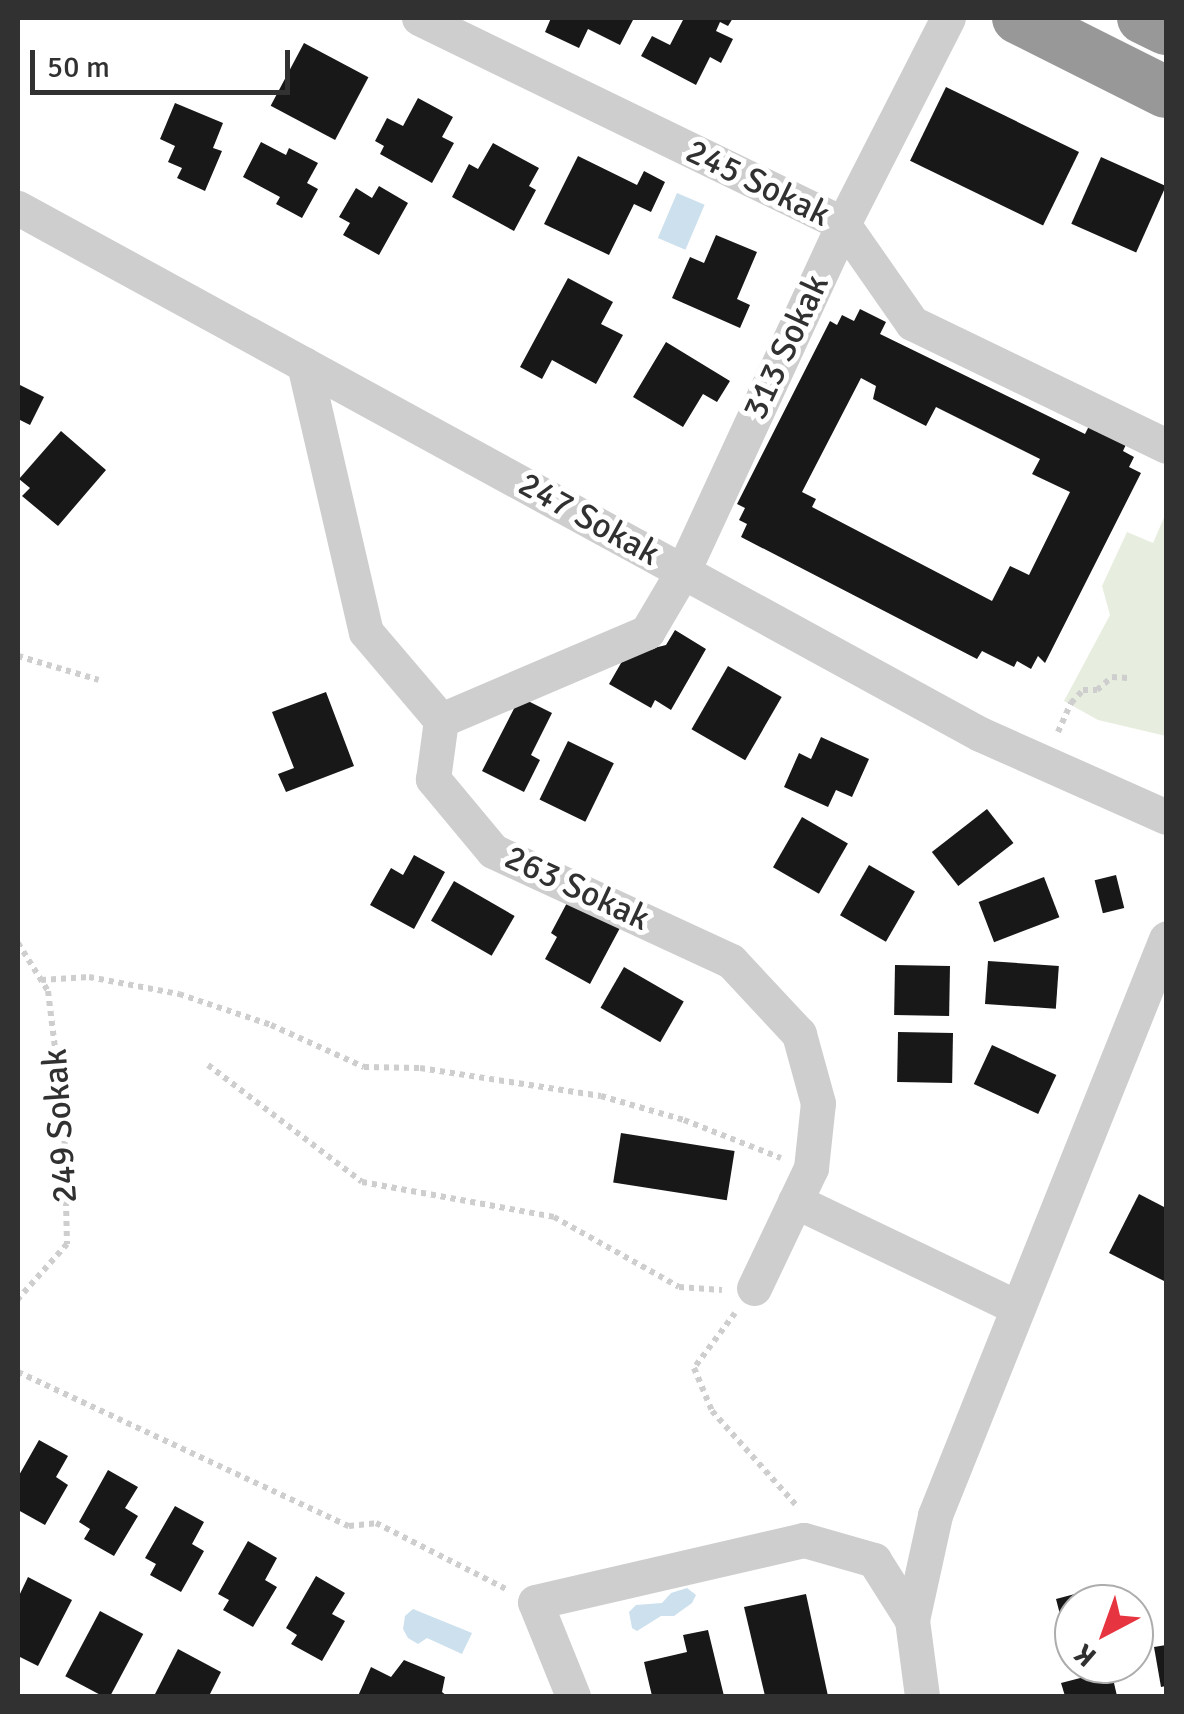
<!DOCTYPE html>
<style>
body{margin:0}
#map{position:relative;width:1184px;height:1714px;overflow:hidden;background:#fff;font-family:Signika,sans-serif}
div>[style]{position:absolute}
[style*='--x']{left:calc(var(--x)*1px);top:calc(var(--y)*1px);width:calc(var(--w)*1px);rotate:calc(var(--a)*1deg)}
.green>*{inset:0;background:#e7eedf}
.water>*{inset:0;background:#cce0ed;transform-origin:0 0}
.building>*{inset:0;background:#181818;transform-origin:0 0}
.path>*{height:6px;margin-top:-3px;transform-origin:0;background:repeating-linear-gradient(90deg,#cecece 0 5px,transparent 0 10px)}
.minor>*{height:35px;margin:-17.5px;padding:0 17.5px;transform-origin:17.5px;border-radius:17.5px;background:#cecece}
.highway>*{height:52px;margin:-26px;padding:0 26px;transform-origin:26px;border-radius:26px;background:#989898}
span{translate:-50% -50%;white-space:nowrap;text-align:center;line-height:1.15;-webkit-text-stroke:10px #fff;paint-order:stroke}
.street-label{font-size:35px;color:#313131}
.frame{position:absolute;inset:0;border:20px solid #313131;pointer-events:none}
.north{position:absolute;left:1054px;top:1584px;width:100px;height:100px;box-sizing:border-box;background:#fff;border:2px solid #adadad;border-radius:50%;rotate:221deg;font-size:28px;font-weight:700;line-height:40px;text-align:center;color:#313131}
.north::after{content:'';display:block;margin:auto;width:35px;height:45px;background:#e63440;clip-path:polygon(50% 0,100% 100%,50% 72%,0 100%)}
.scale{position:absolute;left:30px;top:50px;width:260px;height:45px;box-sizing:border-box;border:5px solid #313131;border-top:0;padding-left:12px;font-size:30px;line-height:35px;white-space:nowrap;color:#313131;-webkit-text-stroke:8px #fff;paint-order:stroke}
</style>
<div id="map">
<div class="green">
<i style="clip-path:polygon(1166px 513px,1166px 736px,1098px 720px,1064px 701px,1110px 615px,1102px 586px,1127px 532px,1153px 543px)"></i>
</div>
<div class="water">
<i style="left:677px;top:193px;width:30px;height:49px;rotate:23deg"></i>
<i style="clip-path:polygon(687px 1588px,696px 1595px,692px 1603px,674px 1616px,661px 1616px,637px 1631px,632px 1628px,629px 1612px,636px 1605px,662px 1603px,671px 1593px)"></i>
<i style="clip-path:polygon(413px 1609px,472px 1633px,462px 1654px,427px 1638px,418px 1644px,408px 1638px,403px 1629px,405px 1616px)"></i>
</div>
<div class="building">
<i style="clip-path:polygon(551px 18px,634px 18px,620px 45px,588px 29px,579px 48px,545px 32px)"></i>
<i style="clip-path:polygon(684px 18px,733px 18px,728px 26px,720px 22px,716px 31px,733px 39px,721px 63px,710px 57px,696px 85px,641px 56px,652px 36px,670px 45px)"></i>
<i style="left:304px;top:43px;width:73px;height:71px;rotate:28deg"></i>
<i style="left:946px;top:87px;width:148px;height:82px;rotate:26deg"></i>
<i style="clip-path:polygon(418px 98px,453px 117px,442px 137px,454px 143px,432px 183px,380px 154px,384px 146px,375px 141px,387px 118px,403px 126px)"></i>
<i style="clip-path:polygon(175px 103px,223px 123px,213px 148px,222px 151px,205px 191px,177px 178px,182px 168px,168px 162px,175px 146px,160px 139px)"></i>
<i style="clip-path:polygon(261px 142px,286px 155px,289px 148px,318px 163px,307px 183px,318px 189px,302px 218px,276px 204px,280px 197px,243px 177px)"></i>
<i style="clip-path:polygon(493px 143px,539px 168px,529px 186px,536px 190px,514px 231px,452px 197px,469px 164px,478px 169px)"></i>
<i style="clip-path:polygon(578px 156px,637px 185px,644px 171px,665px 182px,651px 212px,634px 204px,609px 255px,544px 224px)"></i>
<i style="left:1101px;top:157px;width:71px;height:73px;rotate:24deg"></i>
<i style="clip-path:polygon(379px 186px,408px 203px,379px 255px,343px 235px,350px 223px,339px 217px,356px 188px,372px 198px)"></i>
<i style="clip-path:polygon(716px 235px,757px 252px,737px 299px,750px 305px,740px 328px,672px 298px,690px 257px,704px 263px)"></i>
<i style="clip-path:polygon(568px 278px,613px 302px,601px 324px,623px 335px,596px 384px,552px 360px,542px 379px,520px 367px)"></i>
<i style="clip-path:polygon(evenodd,860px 309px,886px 322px,880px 334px,1085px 434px,1089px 426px,1129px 438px,1123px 451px,1134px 457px,1129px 467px,1141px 473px,1045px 663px,1038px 656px,1031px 669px,1017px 661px,1014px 667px,982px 651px,977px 659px,741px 537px,747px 524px,739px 520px,745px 508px,737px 504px,830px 321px,837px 325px,842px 315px,854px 321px,860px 309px,861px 378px,876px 386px,873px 399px,926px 426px,936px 407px,1040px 459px,1032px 474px,1070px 492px,1029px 575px,1010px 566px,992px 601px,812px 507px,816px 499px,802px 492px,861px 378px)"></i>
<i style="clip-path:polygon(666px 342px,730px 381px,717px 402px,703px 394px,683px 427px,633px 397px)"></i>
<i style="clip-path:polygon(18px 384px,44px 397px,30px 425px,18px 419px)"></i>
<i style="clip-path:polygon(61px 431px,106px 470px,58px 526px,22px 496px,30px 488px,19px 479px)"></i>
<i style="clip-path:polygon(675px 630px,706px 649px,671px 710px,655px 700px,651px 708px,609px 684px,636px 637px,654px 648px,666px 645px)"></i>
<i style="left:728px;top:666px;width:62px;height:73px;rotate:30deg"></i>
<i style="clip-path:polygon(326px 692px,354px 766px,286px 792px,278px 774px,294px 768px,272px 712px)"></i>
<i style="clip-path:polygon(520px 697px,552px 713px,531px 755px,540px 760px,524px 792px,482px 771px)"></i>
<i style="clip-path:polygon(821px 737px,869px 759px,852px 797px,836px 790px,828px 807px,784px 787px,799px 753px,811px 759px)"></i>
<i style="left:568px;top:741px;width:51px;height:65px;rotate:26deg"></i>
<i style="left:987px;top:809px;width:43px;height:70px;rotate:52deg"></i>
<i style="left:802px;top:817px;width:53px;height:58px;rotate:30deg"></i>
<i style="clip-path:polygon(414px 855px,445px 872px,414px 929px,370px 905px,391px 868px,403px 875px)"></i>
<i style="left:869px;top:865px;width:53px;height:58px;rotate:30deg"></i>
<i style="left:1116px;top:875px;width:34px;height:22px;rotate:76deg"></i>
<i style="left:1044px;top:877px;width:43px;height:70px;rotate:69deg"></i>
<i style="left:454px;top:881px;width:70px;height:46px;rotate:30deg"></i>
<i style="clip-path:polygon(569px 899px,621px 926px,590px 984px,545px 959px,557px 937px,551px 933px)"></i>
<i style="left:988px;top:961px;width:71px;height:43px;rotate:4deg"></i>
<i style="left:895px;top:965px;width:55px;height:50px;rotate:1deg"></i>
<i style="left:624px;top:967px;width:69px;height:47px;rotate:30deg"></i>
<i style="left:898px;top:1032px;width:55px;height:50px;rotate:1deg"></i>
<i style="left:992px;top:1045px;width:71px;height:43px;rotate:25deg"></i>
<i style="left:621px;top:1133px;width:115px;height:50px;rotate:9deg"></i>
<i style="clip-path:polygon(1139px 1194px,1166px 1208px,1164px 1281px,1109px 1253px)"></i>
<i style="clip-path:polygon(39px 1440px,68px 1456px,56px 1477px,68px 1485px,45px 1525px,18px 1510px,18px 1477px)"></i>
<i style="clip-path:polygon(108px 1470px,138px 1487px,125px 1508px,138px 1516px,114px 1556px,84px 1539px,90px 1529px,79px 1522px)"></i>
<i style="clip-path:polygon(175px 1506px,204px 1522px,192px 1544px,204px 1551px,181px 1592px,150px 1575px,156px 1564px,145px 1558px)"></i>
<i style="clip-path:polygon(248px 1541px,277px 1558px,265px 1580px,277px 1587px,253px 1627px,223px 1610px,229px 1600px,218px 1594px)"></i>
<i style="clip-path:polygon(316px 1576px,345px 1593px,332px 1614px,345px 1621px,322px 1661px,291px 1644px,297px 1635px,286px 1628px)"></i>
<i style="clip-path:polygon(28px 1577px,72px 1600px,38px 1666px,18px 1656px,18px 1598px)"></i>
<i style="clip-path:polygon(1105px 1586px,1110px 1604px,1074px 1604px,1073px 1665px,1056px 1599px)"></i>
<i style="clip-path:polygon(806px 1594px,828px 1696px,765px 1696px,744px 1607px)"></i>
<i style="left:100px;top:1611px;width:49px;height:74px;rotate:28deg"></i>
<i style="clip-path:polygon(708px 1630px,724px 1696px,652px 1696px,644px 1662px,687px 1652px,683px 1635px)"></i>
<i style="clip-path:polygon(1166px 1645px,1166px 1686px,1161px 1687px,1154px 1647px)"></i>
<i style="clip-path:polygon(178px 1649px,221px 1672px,209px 1696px,154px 1696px)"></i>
<i style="clip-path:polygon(404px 1660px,445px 1677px,442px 1692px,447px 1696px,358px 1696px,371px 1667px,391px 1677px)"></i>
<i style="clip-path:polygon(1111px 1670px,1117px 1696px,1065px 1696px,1061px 1683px)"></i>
</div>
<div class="path">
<i style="--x:18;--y:656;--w:84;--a:16.5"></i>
<i style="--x:1058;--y:732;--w:32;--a:-66"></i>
<i style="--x:1071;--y:703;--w:18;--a:-47"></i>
<i style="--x:1083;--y:690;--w:14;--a:0"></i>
<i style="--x:1097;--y:690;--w:20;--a:-41"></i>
<i style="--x:1112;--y:677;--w:16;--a:4"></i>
<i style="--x:18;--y:943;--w:57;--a:58"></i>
<i style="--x:48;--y:991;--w:131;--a:83"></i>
<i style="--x:64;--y:1121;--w:123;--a:88.6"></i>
<i style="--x:67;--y:1244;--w:74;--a:131.7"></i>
<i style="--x:41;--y:980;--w:48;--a:-3.6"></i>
<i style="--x:89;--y:977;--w:92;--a:10.7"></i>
<i style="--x:179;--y:994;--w:97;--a:18.6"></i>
<i style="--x:271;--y:1025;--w:102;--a:24.3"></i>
<i style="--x:364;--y:1067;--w:56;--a:1"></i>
<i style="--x:420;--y:1068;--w:183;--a:8.8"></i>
<i style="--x:601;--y:1096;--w:86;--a:16.1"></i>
<i style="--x:684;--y:1120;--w:104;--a:21.4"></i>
<i style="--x:208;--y:1065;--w:193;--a:37.2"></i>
<i style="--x:362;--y:1182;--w:195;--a:10.3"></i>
<i style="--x:554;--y:1217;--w:143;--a:29.2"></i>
<i style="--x:679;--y:1287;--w:43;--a:4"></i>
<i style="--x:735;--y:1313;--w:69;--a:126.7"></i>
<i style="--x:694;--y:1368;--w:47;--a:67.3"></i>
<i style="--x:712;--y:1411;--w:127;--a:48.2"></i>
<i style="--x:18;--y:1372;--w:365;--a:25"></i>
<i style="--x:349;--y:1526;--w:27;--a:-6"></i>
<i style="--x:376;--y:1523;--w:146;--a:26.9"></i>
</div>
<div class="minor">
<i style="--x:419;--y:18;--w:471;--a:25.9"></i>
<i style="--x:843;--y:224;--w:121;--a:55.1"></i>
<i style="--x:912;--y:323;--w:282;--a:25.8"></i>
<i style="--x:18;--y:208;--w:1096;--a:28.67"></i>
<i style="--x:980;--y:734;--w:204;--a:24"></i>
<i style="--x:304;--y:364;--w:275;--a:77"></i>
<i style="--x:366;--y:632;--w:116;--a:49.6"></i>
<i style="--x:795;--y:1201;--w:247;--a:25.6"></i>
<i style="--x:754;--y:1288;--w:133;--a:-64.6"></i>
<i style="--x:811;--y:1168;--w:65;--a:-83.9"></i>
<i style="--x:818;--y:1103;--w:72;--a:-105.4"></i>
<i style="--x:799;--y:1034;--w:100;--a:-133"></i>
<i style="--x:731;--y:961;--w:262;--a:-155.2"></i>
<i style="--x:493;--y:851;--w:94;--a:-129.8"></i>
<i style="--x:433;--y:779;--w:60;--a:-82.3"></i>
<i style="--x:441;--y:720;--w:224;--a:-23.1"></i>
<i style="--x:647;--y:632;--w:71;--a:-59.5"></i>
<i style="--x:683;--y:571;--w:382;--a:-65.2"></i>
<i style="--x:843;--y:224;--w:231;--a:-63"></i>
<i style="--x:912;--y:1620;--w:107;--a:-77.6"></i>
<i style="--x:935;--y:1515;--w:621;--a:-68.15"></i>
<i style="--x:573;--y:1696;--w:101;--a:-112"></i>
<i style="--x:535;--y:1602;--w:276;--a:-13"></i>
<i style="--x:804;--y:1540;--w:73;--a:15.9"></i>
<i style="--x:874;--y:1560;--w:71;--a:57.7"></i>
<i style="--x:912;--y:1620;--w:77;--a:82.5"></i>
</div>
<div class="highway">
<i style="--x:1018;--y:18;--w:165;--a:26.6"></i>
<i style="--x:1143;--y:18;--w:25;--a:26"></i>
</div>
<div class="street-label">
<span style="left:758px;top:183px;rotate:26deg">245 Sokak</span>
<span style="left:786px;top:347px;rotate:-65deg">313 Sokak</span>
<span style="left:589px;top:519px;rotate:29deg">247 Sokak</span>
<span style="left:577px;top:888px;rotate:25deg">263 Sokak</span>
<span style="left:60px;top:1126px;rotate:-94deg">249 Sokak</span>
</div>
<div class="frame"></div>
<div class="north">K</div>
<div class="scale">50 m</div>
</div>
